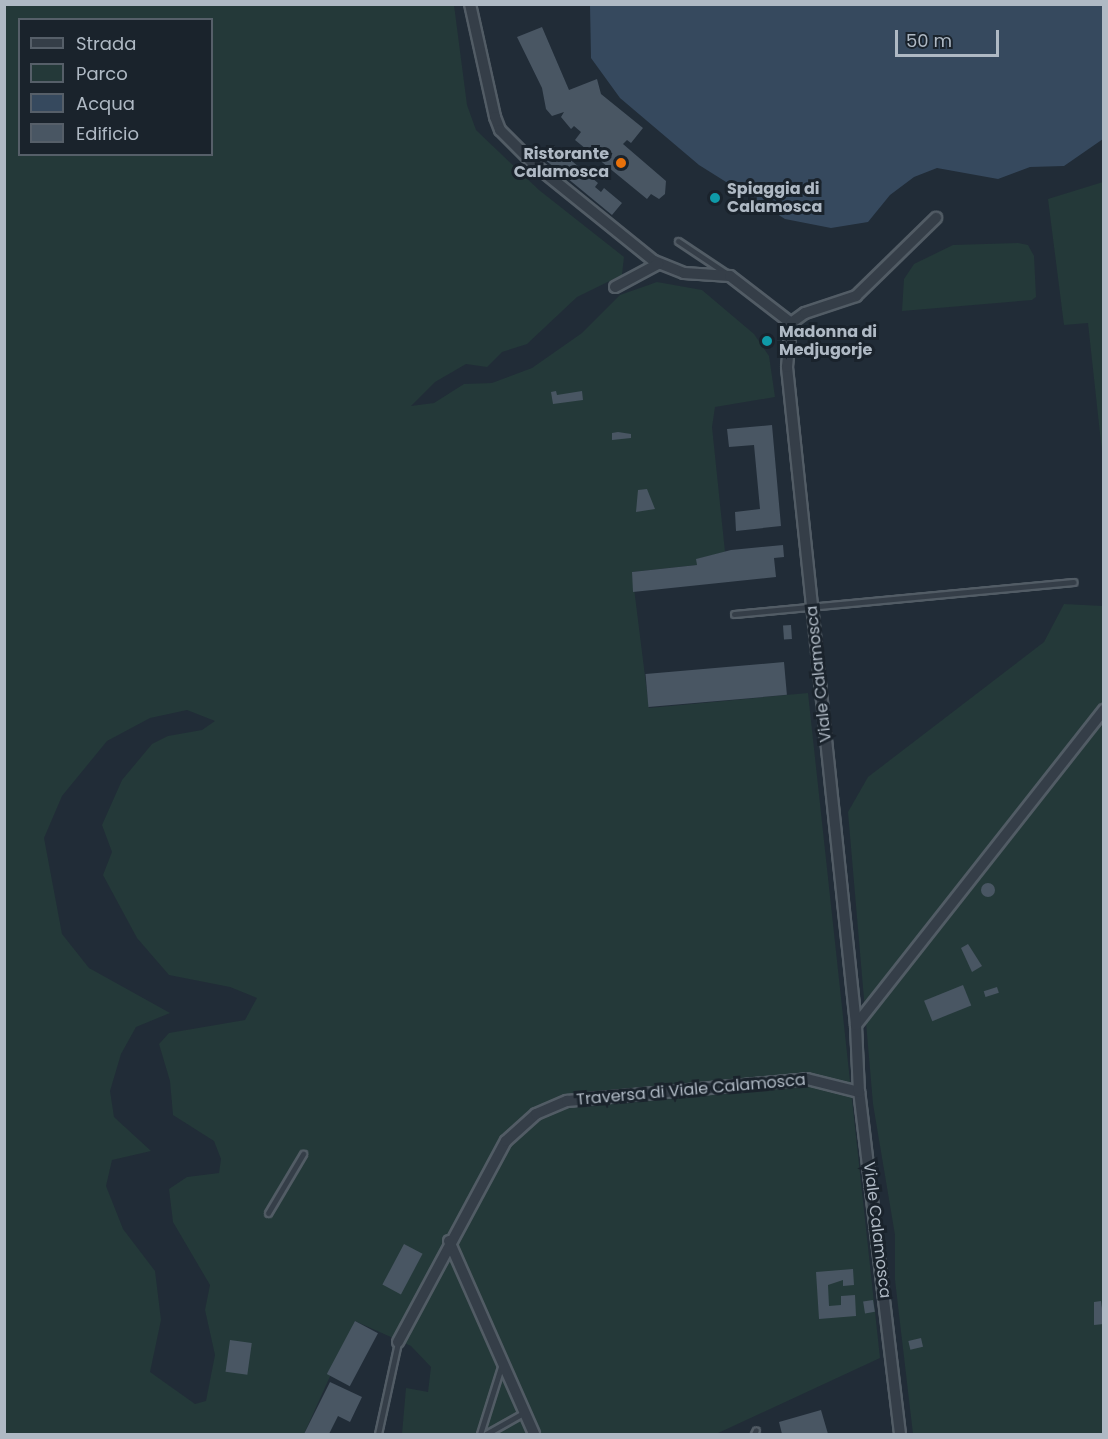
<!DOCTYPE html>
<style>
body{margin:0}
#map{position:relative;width:1108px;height:1439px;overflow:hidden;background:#212c37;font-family:Poppins,sans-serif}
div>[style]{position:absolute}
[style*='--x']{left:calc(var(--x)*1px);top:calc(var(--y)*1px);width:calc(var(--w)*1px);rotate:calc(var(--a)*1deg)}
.green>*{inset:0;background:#243939}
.water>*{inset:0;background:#36495e}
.building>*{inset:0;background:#495663;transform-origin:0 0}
.round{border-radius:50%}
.roads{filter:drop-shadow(2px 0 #525c65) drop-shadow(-2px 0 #525c65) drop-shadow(0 2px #525c65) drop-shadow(0 -2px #525c65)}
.lane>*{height:5px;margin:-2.5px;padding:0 2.5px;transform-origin:2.5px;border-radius:2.5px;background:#353e48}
.street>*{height:10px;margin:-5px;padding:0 5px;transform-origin:5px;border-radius:5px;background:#353e48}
.dots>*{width:16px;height:16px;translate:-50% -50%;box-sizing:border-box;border:3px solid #1a232c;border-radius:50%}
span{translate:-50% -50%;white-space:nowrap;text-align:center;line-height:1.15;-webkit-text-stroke:6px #1a232c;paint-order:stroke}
.poi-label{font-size:16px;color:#afb9c4;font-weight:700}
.right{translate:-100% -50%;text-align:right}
.left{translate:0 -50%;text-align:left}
.street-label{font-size:16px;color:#afb9c4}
.frame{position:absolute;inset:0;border:6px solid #afb9c4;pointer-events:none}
.legend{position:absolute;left:18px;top:18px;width:195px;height:138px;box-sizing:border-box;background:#1a232c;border:2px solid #565f69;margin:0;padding:8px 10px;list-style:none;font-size:18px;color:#afb9c4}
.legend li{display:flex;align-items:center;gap:12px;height:30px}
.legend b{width:30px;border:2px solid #565f69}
.scale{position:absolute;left:895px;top:30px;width:104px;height:27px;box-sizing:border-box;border:3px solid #afb9c4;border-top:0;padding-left:8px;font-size:18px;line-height:21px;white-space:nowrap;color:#afb9c4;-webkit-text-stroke:4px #1a232c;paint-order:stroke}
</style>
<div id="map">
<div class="green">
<i style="clip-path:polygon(evenodd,5px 5px,454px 5px,467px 105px,476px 130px,539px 190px,624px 257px,622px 275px,577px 297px,527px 344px,502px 352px,487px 367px,466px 364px,435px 382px,411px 406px,434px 403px,464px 384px,492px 383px,532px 368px,582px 333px,620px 295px,657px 282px,702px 290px,754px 334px,769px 356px,775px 397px,715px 407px,712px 427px,725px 552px,697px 559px,697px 565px,632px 572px,649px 708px,808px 693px,880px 1358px,716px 1434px,402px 1434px,406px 1388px,428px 1392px,431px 1367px,411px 1346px,355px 1321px,304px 1434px,5px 1434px,5px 5px,20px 20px,212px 20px,212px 154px,20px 154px,20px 20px,5px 5px,187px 710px,215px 721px,202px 730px,168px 736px,152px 744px,122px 780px,102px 825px,112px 852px,103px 875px,137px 938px,169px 975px,230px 987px,257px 998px,245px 1020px,169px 1033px,159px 1044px,170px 1081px,173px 1115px,214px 1141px,221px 1159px,219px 1173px,187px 1177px,169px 1189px,173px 1222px,210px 1285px,205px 1310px,215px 1355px,206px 1401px,195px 1404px,150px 1372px,161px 1320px,155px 1271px,123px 1229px,106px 1186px,112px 1160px,151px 1151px,114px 1117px,110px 1091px,121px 1054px,136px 1027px,170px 1013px,89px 968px,62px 934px,44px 838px,62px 796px,107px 741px,150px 718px,187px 710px)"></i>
<i style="clip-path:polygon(1103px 182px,1104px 182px,1103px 461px,1088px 323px,1064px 325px,1048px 199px)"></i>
<i style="clip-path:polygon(1018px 243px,1028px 245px,1034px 256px,1036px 297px,1032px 300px,902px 311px,904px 279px,914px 264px,953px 245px)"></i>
<i style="clip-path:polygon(1064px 604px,1103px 606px,1103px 1434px,913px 1434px,895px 1280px,895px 1235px,873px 1104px,848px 812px,868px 777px,1044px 642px)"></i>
</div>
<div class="water">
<i style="clip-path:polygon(590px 5px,1103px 5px,1103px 139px,1064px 166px,1030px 167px,998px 179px,937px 168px,914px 177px,890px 195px,868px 222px,831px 228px,785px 219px,699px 165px,620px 98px,591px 58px)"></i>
</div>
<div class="building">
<i style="clip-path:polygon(542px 27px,569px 90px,597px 79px,601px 94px,643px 128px,631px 143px,627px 140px,623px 144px,666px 181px,665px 194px,659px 199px,651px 194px,647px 199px,575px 140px,581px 132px,574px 126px,571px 129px,561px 117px,564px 112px,552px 116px,546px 109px,542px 88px,517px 37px)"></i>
<i style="clip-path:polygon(554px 146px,598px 183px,595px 187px,601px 192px,604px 188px,622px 203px,612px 215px,544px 159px)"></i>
<i style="clip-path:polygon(556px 391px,557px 395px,582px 391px,583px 400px,553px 404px,551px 392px)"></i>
<i style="clip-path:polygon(772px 425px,781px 526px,736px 531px,735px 512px,760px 509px,754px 445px,729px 447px,727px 429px)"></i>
<i style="clip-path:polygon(618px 432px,631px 434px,631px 438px,612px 440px,612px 433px)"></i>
<i style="clip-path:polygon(647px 489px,655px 509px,636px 512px,638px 490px)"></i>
<i style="clip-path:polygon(783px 545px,784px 557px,774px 558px,776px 577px,633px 592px,632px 572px,697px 565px,696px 559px,731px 550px)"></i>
<i style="left:791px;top:625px;width:14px;height:8px;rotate:86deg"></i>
<i style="left:784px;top:662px;width:33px;height:139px;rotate:85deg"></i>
<i class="round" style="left:981px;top:883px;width:14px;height:14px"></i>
<i style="clip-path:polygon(968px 944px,982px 966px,972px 972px,961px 948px)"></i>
<i style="left:963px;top:985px;width:22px;height:42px;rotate:68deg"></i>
<i style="left:997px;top:987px;width:6px;height:14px;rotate:72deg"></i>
<i style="left:404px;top:1244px;width:21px;height:46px;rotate:28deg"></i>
<i style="clip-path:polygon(853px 1269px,854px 1285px,843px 1286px,843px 1280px,828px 1285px,829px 1306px,841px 1305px,841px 1296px,855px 1295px,856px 1316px,819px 1319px,816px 1272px)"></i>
<i style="left:873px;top:1300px;width:12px;height:10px;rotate:81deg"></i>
<i style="clip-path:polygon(1101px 1301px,1104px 1324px,1094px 1325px,1094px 1302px)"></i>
<i style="left:355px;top:1321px;width:26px;height:60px;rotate:28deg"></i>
<i style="left:921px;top:1338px;width:9px;height:13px;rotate:77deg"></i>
<i style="left:230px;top:1340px;width:22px;height:32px;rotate:8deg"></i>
<i style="clip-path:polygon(330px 1382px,362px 1397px,350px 1422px,338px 1416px,329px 1434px,304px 1434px)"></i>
<i style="clip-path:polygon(821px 1410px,828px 1434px,782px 1434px,779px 1422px)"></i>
</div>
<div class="roads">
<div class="lane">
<i style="--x:678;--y:241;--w:58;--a:33.7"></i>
<i style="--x:734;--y:614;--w:341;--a:-5.4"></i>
<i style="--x:268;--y:1213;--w:69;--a:-59.3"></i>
<i style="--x:378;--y:1434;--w:94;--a:-77.7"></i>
<i style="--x:480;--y:1434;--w:73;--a:-72.6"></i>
<i style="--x:486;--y:1434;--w:45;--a:-29.4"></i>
<i style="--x:754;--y:1434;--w:4;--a:-63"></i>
</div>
<div class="street">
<i style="--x:470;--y:4;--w:116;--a:77.5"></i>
<i style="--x:495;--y:117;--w:14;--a:69"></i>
<i style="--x:500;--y:130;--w:49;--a:45"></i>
<i style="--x:535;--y:165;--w:153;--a:38.9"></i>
<i style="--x:654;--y:261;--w:32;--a:22"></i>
<i style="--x:684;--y:273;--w:46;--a:3.7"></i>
<i style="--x:730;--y:276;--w:77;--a:37.6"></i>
<i style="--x:615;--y:287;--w:49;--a:-28.1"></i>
<i style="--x:856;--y:1025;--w:401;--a:-51.8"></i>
<i style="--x:449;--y:1241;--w:211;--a:66.2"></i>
<i style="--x:398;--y:1342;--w:228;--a:-61.8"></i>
<i style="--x:506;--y:1141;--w:40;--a:-42"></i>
<i style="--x:536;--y:1114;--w:34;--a:-23"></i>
<i style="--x:567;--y:1101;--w:241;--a:-5.2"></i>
<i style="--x:807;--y:1079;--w:54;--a:14"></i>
<i style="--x:900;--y:1434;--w:344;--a:-96.8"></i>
<i style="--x:859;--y:1092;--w:67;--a:-92.6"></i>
<i style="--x:856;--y:1025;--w:662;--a:-95.99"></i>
<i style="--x:787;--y:367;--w:44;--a:-84.8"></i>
<i style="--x:791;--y:323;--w:17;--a:-36"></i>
<i style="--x:805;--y:313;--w:54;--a:-18.4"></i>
<i style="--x:856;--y:296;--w:112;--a:-44.3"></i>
</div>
</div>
<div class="dots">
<i style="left:621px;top:163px;background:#e8710a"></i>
<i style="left:715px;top:198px;background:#0f9aa8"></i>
<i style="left:767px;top:341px;background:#0f9aa8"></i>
</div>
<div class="poi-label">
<span class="right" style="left:609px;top:163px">Ristorante<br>Calamosca</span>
<span class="left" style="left:727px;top:198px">Spiaggia di<br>Calamosca</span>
<span class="left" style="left:779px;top:341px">Madonna di<br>Medjugorje</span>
</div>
<div class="street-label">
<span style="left:819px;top:674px;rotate:-96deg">Viale Calamosca</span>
<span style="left:691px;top:1090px;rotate:-5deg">Traversa di Viale Calamosca</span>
<span style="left:877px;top:1230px;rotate:83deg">Viale Calamosca</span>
</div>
<div class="frame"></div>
<ul class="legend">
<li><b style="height:8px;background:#353e48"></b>Strada</li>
<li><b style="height:16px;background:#243939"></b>Parco</li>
<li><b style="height:16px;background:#36495e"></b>Acqua</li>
<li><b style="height:16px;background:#495663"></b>Edificio</li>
</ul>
<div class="scale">50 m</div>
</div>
